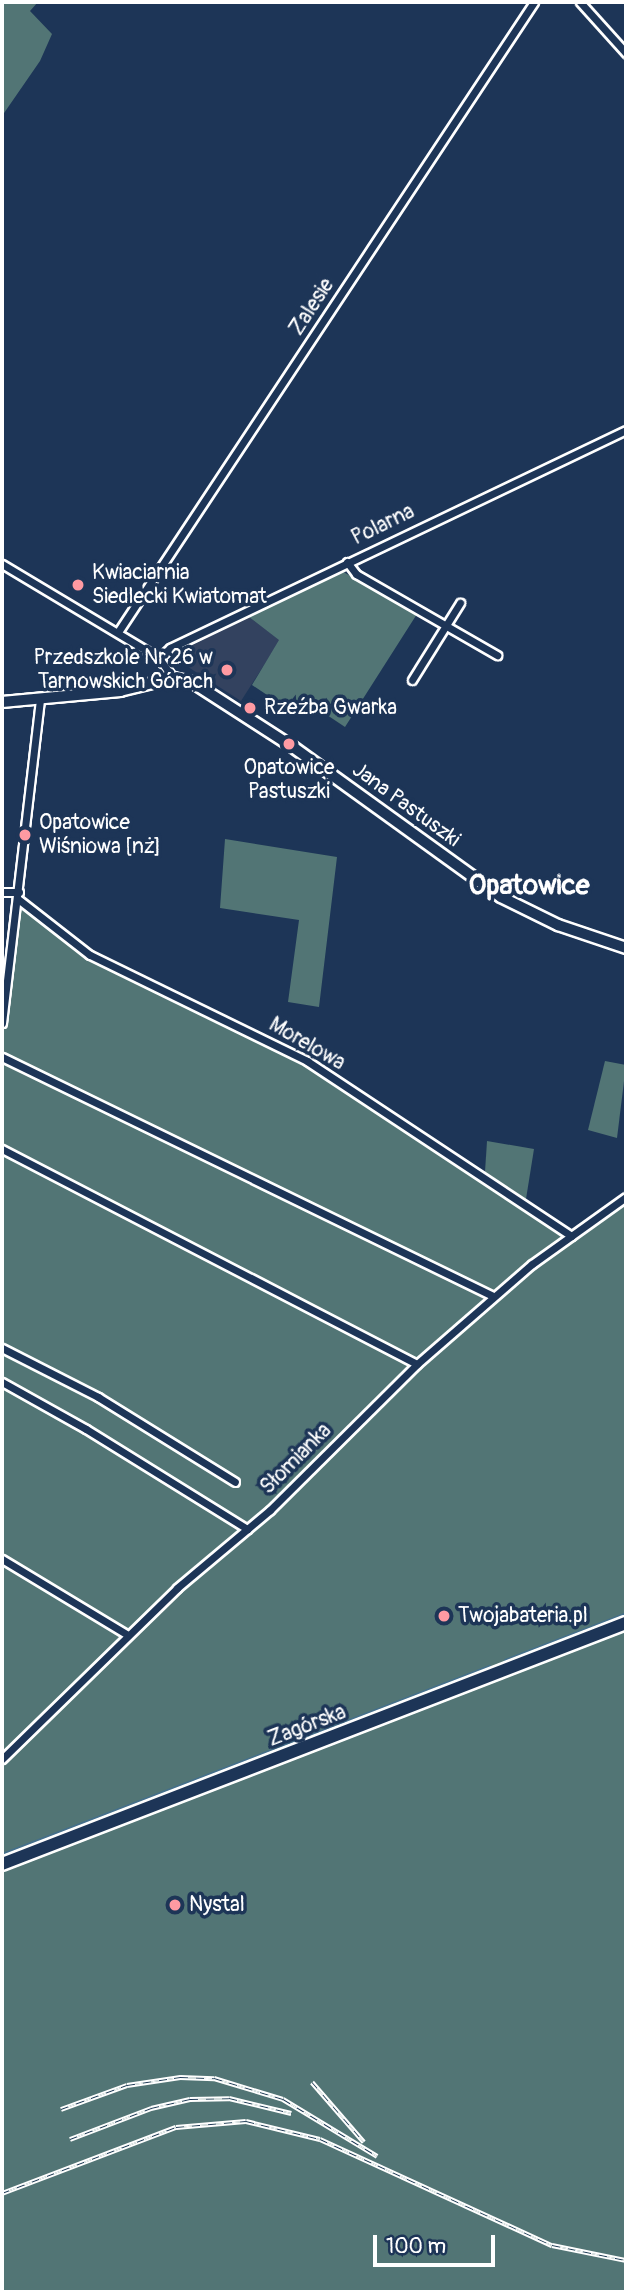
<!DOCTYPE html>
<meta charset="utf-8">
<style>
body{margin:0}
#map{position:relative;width:628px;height:2294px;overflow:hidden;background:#1d3557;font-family:Pangolin,sans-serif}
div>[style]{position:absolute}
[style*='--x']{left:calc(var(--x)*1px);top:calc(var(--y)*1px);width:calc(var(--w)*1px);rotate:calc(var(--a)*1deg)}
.built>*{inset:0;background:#33425f}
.green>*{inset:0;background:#527575}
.stream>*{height:2.5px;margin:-1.25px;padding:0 1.25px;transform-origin:1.25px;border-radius:1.25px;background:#446f8b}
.roads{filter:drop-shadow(2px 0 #fff) drop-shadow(-2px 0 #fff) drop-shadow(0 2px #fff) drop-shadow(0 -2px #fff)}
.street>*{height:7px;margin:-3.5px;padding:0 3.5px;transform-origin:3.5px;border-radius:3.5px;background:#1d3557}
.secondary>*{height:10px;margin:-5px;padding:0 5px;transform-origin:5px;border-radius:5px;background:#1d3557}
.highway>*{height:12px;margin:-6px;padding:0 6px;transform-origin:6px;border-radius:6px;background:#1d3557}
.rail>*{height:5px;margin-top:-2.5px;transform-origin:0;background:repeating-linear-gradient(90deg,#1d3557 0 8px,#fff 0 16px);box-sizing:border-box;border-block:2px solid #fff}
.dots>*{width:19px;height:19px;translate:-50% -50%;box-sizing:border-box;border:4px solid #1d3557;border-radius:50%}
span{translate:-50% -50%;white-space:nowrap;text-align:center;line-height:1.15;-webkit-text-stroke:7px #1d3557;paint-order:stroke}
.street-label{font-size:21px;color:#fff}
.poi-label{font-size:21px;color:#fff}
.left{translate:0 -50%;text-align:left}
.right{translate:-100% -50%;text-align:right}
.district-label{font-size:28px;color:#fff;font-weight:700}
.frame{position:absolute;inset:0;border:4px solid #fff;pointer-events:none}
.scale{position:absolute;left:373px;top:2235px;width:122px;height:32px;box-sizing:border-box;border:4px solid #fff;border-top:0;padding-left:9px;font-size:21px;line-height:24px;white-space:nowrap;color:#fff;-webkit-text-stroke:5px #1d3557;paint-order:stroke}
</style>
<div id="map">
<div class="built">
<i style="clip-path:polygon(249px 617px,280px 640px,241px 701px,171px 656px)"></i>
</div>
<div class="green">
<i style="clip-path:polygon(2px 2px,38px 2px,30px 11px,52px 34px,40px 61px,2px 116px)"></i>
<i style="clip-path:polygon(340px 570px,417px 614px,345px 727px,300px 697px,291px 711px,252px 685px,279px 640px,249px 617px)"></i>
<i style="clip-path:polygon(225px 839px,337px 857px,319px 1007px,288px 1002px,299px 920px,220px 908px)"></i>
<i style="clip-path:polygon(14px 890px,53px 929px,87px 951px,291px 1050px,568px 1231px,575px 1233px,626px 1197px,626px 2292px,2px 2292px,2px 1005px)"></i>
<i style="clip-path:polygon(605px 1061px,626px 1065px,617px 1138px,588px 1130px)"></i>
<i style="clip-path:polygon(487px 1141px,534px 1149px,526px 1199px,485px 1172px)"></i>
</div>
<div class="stream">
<i style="--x:505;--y:1660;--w:130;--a:-21.2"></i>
<i style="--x:2;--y:1854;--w:522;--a:-21.11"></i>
</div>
<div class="roads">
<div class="street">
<i style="--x:580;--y:2;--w:69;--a:48"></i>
<i style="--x:347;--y:562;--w:15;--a:53"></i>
<i style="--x:356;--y:574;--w:163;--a:29.9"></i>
<i style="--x:2;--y:564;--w:183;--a:30.9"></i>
<i style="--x:159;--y:658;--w:24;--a:55"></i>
<i style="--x:118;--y:632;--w:755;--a:-56.56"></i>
<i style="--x:159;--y:658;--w:15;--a:-42"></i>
<i style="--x:170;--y:648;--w:505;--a:-25.55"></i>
<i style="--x:412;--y:680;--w:91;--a:-58.1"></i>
<i style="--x:2;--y:892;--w:17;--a:0"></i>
<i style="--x:18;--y:899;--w:91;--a:37.9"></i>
<i style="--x:90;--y:955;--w:242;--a:26"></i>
<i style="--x:307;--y:1061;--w:317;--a:33.5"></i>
<i style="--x:2;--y:1023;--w:327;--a:-83.3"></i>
<i style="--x:2;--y:1057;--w:546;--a:25.96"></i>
<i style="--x:2;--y:1149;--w:467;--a:27.4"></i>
<i style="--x:2;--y:1348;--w:108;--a:27"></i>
<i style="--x:98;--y:1397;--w:161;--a:31.8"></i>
<i style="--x:2;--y:1382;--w:96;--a:29.2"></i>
<i style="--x:86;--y:1429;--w:190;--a:31.8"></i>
<i style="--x:2;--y:1559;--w:147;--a:31.1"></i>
<i style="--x:2;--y:1759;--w:245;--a:-44.3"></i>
<i style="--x:177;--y:1588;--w:121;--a:-40"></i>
<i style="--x:270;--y:1510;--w:207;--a:-44.8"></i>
<i style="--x:417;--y:1364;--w:152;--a:-41"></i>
<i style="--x:532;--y:1264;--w:115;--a:-35.5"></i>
</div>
<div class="secondary">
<i style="--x:2;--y:702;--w:119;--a:-5.3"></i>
<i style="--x:120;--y:691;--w:55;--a:-13.8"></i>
<i style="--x:173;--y:678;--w:19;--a:12"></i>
<i style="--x:192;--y:682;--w:120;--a:32.8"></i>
<i style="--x:293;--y:747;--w:256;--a:35.8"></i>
<i style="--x:501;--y:897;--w:64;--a:26.2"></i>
<i style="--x:558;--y:925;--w:72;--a:18.7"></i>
</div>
<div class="highway">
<i style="--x:2;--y:1864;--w:669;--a:-21.12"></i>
</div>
</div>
<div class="rail">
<i style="--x:312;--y:2082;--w:79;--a:49.1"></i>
<i style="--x:61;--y:2109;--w:70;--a:-20"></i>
<i style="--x:127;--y:2085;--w:54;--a:-8.6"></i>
<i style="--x:180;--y:2077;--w:34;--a:2"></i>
<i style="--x:214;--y:2078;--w:72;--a:16.9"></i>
<i style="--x:283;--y:2099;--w:110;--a:31.2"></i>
<i style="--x:70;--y:2139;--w:87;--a:-20.9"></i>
<i style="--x:151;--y:2108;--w:40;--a:-13"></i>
<i style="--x:190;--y:2099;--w:39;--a:-1"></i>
<i style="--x:229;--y:2098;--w:64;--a:13.6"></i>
<i style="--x:2;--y:2193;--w:186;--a:-20.8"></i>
<i style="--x:176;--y:2127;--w:70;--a:-4.9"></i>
<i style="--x:246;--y:2121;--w:76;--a:13.7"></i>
<i style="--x:320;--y:2139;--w:255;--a:24.6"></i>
<i style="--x:552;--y:2245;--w:76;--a:11.5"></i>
</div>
<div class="dots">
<i style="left:78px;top:585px;background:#ff9aa2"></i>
<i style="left:227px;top:670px;background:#ff9aa2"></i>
<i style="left:250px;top:708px;background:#ff9aa2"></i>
<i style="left:289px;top:744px;background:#ff9aa2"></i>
<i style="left:25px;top:835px;background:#ff9aa2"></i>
<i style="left:444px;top:1616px;background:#ff9aa2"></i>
<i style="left:175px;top:1905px;background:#ff9aa2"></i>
</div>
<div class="street-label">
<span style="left:312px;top:307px;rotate:-57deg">Zalesie</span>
<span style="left:383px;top:525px;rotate:-26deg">Polarna</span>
<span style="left:406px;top:805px;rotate:36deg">Jana Pastuszki</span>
<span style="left:307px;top:1044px;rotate:30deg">Morelowa</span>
<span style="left:296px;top:1459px;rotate:-45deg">Słomianka</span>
<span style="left:307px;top:1726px;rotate:-21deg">Zagórska</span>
</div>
<div class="poi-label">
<span class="left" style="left:92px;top:585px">Kwiaciarnia<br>Siedlecki Kwiatomat</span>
<span class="right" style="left:213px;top:670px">Przedszkole Nr 26 w<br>Tarnowskich Górach</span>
<span class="left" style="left:264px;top:708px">Rzeźba Gwarka</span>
<span style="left:289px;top:780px">Opatowice<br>Pastuszki</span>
<span class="left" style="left:39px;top:835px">Opatowice<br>Wiśniowa [nż]</span>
<span class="left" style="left:458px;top:1616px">Twojabateria.pl</span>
<span class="left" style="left:189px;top:1905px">Nystal</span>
</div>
<div class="district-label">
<span style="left:529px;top:886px">Opatowice</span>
</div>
<div class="frame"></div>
<div class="scale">100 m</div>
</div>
